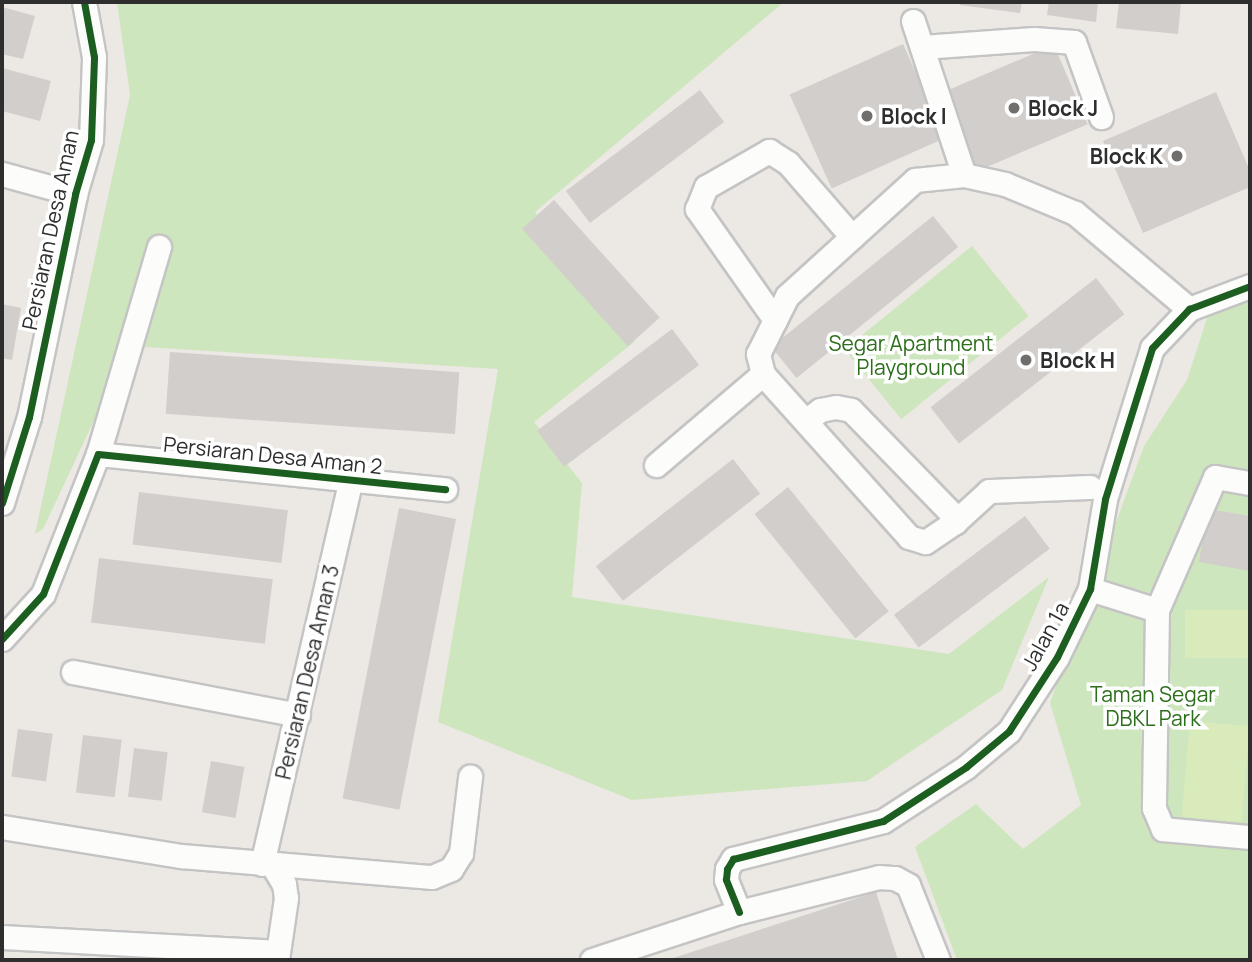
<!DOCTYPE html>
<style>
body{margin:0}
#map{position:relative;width:1252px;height:962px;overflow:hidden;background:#ece8e4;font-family:Manrope,sans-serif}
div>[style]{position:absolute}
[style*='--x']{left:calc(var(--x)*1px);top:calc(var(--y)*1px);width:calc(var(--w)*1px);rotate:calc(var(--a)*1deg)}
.green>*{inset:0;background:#cee6be;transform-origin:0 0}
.pitch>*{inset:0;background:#d9eabb;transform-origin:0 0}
.building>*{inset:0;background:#d1cecb;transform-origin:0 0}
.roads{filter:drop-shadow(2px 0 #c5c4c5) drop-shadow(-2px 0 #c5c4c5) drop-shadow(0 2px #c5c4c5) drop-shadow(0 -2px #c5c4c5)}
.minor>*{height:23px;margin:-11.5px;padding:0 11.5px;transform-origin:11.5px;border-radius:11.5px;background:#fcfcfb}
.cycleway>*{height:7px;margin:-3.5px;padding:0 3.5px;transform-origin:3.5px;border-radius:3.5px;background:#1b5e20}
.dots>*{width:19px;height:19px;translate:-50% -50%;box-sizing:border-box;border:4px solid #fff;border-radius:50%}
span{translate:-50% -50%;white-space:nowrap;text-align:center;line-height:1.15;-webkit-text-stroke:7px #fff;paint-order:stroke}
.poi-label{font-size:21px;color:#2e2e2e;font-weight:700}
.left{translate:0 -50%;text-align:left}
.right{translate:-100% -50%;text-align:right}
.street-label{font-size:21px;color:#2e2e2e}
.park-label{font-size:21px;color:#2c6e1b}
.frame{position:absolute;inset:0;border:4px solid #2e2e2e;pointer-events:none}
</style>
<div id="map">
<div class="green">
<i style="clip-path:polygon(117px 2px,784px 2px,535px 212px,634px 342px,534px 422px,582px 483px,572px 597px,949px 654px,1049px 577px,1002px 690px,867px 781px,632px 800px,438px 722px,498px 369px,129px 346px,43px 529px,35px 534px,130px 95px)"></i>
<i style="left:972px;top:246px;width:90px;height:164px;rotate:51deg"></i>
<i style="clip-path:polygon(1250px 298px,1250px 960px,957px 960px,915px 847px,976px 804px,1023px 849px,1081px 805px,1050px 703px,1144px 446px,1187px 380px,1207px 318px)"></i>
</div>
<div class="pitch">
<i style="left:1250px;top:610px;width:48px;height:65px;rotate:90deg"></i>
<i style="left:1190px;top:721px;width:60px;height:96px;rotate:5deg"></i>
</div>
<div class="building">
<i style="clip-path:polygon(960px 2px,1022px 2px,1020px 13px,960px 5px)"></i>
<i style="clip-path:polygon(1049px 2px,1098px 2px,1096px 22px,1047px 15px)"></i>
<i style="clip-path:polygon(1119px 2px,1181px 2px,1178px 34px,1116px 28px)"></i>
<i style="clip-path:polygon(2px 7px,35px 16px,23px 59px,2px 54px)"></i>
<i style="left:903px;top:44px;width:103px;height:124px;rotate:66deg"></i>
<i style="left:1054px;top:45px;width:86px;height:122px;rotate:67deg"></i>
<i style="clip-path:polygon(2px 68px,51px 81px,40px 121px,2px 111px)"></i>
<i style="left:700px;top:90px;width:40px;height:168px;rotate:53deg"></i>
<i style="clip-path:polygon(1216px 92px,1250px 171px,1250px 187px,1143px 233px,1103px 141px)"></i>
<i style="left:554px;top:200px;width:158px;height:43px;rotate:48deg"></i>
<i style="left:933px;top:216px;width:40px;height:208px;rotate:51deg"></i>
<i style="left:1096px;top:278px;width:46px;height:210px;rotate:52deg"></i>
<i style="clip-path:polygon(2px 304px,21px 308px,12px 360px,2px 358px)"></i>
<i style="left:672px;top:329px;width:45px;height:169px;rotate:53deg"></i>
<i style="left:170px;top:352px;width:290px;height:62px;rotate:4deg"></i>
<i style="left:733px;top:459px;width:44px;height:174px;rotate:52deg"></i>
<i style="left:788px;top:487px;width:160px;height:43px;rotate:51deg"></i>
<i style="left:139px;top:492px;width:150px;height:53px;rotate:7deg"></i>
<i style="left:399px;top:508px;width:58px;height:296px;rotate:11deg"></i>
<i style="clip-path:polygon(1208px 509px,1250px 516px,1250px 571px,1199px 562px)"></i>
<i style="left:1025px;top:516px;width:41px;height:164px;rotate:53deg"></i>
<i style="left:99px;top:558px;width:175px;height:65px;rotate:7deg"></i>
<i style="left:18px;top:729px;width:35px;height:48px;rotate:8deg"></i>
<i style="left:83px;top:735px;width:39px;height:58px;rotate:7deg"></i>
<i style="left:134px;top:748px;width:34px;height:49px;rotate:7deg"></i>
<i style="left:211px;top:761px;width:34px;height:52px;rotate:10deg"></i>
<i style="clip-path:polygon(876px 892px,898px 960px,667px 960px)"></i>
</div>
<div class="roads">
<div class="minor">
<i style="--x:913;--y:21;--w:162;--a:71.7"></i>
<i style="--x:922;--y:47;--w:112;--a:-4.1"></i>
<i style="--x:1034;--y:39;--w:40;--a:4.3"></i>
<i style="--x:1074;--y:42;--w:80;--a:70.2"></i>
<i style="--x:2;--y:174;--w:76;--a:15.3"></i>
<i style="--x:775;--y:320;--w:136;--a:-125.1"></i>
<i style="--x:697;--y:209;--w:24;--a:-68"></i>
<i style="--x:706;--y:187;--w:73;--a:-29.7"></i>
<i style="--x:769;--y:151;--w:22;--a:32"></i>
<i style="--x:788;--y:163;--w:98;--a:49.1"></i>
<i style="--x:806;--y:421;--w:18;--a:-38"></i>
<i style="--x:820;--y:410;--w:16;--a:-11"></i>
<i style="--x:836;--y:407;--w:15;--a:11"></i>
<i style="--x:851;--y:410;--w:145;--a:45.8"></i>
<i style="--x:952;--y:514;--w:9;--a:69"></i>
<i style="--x:955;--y:522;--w:36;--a:146"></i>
<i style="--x:925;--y:542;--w:17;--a:-163"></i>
<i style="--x:909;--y:537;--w:219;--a:-131.9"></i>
<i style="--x:763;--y:374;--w:21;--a:-104"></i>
<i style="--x:758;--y:354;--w:65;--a:-63.4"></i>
<i style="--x:787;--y:296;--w:173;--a:-42.2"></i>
<i style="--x:915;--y:180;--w:49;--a:-5.8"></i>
<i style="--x:964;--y:175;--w:42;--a:12.4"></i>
<i style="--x:1005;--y:184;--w:76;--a:22.5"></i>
<i style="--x:1075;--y:213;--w:149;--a:40.1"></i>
<i style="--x:98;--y:454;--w:349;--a:5.8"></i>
<i style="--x:656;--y:465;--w:140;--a:-40.4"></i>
<i style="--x:2;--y:503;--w:90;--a:-72.6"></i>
<i style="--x:29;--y:417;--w:228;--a:-78.3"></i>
<i style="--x:75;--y:194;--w:56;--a:-73.5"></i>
<i style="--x:91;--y:140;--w:83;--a:-87.9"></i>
<i style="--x:94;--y:57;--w:56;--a:-100.3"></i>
<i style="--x:955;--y:522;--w:46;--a:-42.4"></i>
<i style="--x:989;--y:491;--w:101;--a:-2.3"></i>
<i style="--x:1090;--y:589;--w:70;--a:17.4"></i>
<i style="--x:1157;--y:610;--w:145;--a:-66.4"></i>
<i style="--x:1215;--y:477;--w:36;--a:10"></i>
<i style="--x:1157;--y:610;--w:198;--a:90.9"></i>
<i style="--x:1154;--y:808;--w:23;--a:67"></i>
<i style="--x:1163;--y:829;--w:87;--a:5.3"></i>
<i style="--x:2;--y:639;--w:61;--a:-47.7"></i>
<i style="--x:43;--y:594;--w:150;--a:-68.6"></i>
<i style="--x:98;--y:454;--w:216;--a:-73.6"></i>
<i style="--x:73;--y:672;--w:229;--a:10.8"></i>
<i style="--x:2;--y:827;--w:181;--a:9.2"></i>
<i style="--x:181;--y:856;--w:252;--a:4.8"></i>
<i style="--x:432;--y:877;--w:21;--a:-23"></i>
<i style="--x:451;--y:869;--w:19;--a:-58"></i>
<i style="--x:461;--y:853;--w:77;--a:-83.2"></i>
<i style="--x:262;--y:864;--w:394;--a:-77"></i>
<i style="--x:273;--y:866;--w:21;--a:59"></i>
<i style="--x:284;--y:884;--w:14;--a:82"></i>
<i style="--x:286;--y:898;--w:63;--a:98.3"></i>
<i style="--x:739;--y:912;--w:35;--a:-112"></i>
<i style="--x:726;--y:879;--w:10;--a:-84"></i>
<i style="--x:727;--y:869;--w:12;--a:-59"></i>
<i style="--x:733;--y:859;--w:155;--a:-14.2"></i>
<i style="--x:883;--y:821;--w:99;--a:-33"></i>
<i style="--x:966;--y:767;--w:56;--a:-39.9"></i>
<i style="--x:1009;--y:731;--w:88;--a:-57"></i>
<i style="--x:1057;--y:657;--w:76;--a:-64.1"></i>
<i style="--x:1090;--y:589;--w:91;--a:-80.5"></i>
<i style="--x:1105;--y:499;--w:158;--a:-72.7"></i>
<i style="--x:1152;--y:348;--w:54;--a:-46.5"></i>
<i style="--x:1189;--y:309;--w:65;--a:-20.7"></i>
<i style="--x:2;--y:937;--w:276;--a:3.1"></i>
<i style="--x:592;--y:960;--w:155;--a:-18.1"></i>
<i style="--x:739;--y:912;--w:144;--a:-14"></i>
<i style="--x:879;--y:877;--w:16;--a:4"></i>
<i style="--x:895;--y:878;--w:15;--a:28"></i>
<i style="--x:908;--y:885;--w:81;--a:68.2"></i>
</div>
</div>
<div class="cycleway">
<i style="--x:2;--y:503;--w:90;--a:-72.6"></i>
<i style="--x:29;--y:417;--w:228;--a:-78.3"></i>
<i style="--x:75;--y:194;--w:56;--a:-73.5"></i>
<i style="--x:91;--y:140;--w:83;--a:-87.9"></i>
<i style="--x:94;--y:57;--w:56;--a:-100.3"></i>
<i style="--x:2;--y:639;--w:61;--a:-47.7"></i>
<i style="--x:43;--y:594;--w:150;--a:-68.6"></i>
<i style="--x:98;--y:454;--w:349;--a:5.8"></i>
<i style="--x:739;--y:912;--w:35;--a:-112"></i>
<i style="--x:726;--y:879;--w:10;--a:-84"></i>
<i style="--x:727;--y:869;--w:12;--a:-59"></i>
<i style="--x:733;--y:859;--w:155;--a:-14.2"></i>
<i style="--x:883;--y:821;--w:99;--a:-33"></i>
<i style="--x:966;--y:767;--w:56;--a:-39.9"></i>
<i style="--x:1009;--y:731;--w:88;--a:-57"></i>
<i style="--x:1057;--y:657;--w:76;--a:-64.1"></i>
<i style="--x:1090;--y:589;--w:91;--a:-80.5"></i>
<i style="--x:1105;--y:499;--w:158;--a:-72.7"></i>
<i style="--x:1152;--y:348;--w:54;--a:-46.5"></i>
<i style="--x:1189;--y:309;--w:65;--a:-20.7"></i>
</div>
<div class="dots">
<i style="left:1014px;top:108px;background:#706f6e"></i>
<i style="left:867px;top:116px;background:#706f6e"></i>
<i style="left:1177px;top:156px;background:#706f6e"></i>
<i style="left:1026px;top:360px;background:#706f6e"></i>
</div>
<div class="poi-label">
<span class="left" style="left:1028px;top:108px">Block J</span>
<span class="left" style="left:881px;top:116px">Block I</span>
<span class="right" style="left:1163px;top:156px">Block K</span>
<span class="left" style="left:1040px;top:360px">Block H</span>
</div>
<div class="street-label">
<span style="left:50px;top:230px;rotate:-78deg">Persiaran Desa Aman</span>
<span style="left:273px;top:455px;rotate:6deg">Persiaran Desa Aman 2</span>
<span style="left:1045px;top:636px;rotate:-61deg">Jalan 1a</span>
<span style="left:307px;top:672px;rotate:-77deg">Persiaran Desa Aman 3</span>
</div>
<div class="park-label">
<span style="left:911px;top:355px">Segar Apartment<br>Playground</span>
<span style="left:1153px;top:706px">Taman Segar<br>DBKL Park</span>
</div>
<div class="frame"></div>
</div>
